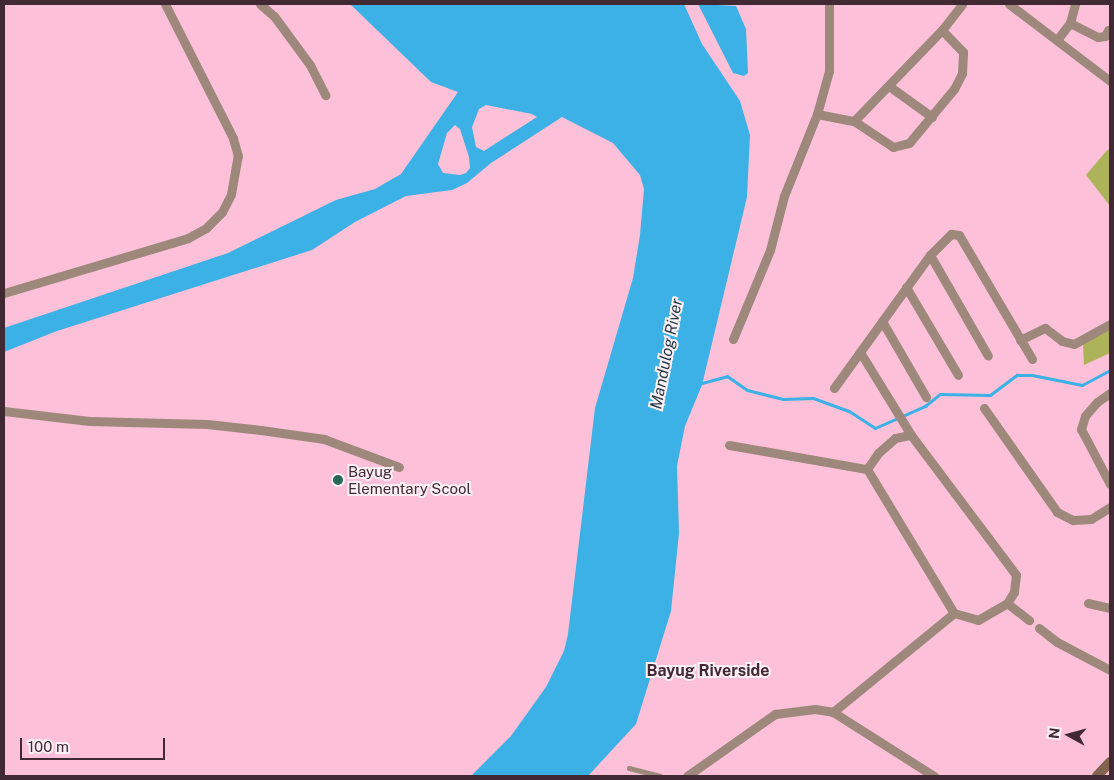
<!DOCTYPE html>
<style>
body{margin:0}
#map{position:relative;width:1114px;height:780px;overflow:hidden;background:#fcc1d9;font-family:"Public Sans",sans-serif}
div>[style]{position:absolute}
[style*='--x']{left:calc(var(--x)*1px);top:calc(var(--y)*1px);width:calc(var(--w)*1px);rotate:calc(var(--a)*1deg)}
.green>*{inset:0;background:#adb358}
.water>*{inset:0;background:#3bb1e5}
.stream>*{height:3px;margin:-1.5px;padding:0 1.5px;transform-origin:1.5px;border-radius:1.5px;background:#3bb1e5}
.lane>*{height:4.5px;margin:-2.25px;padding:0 2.25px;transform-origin:2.25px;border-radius:2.25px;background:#9e887b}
.street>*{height:9px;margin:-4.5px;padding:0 4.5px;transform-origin:4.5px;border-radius:4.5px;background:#9e887b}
.secondary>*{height:10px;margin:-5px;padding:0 5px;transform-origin:5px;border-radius:5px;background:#826350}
.dots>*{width:14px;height:14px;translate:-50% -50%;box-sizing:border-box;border:2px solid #fef1f6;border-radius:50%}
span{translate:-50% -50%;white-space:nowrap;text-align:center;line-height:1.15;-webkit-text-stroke:4px #fef1f6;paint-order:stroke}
.poi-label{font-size:15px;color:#402933}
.left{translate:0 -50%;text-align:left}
.water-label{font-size:16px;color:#1e3643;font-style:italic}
.neighbourhood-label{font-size:16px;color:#402933;font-weight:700}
.frame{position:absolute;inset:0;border:5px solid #402933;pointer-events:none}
.north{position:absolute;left:1044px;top:710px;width:50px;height:50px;-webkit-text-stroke:4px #fef1f6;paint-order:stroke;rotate:277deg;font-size:14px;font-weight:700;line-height:20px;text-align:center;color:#402933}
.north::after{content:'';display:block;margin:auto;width:18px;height:22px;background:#402933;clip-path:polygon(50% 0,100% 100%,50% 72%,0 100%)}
.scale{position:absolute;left:20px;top:738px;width:145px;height:22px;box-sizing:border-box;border:2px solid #402933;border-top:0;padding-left:6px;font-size:15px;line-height:18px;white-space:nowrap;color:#402933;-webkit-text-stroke:4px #fef1f6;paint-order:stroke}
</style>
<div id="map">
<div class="green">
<i style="clip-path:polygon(1108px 149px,1110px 152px,1110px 206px,1086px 175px)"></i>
<i style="clip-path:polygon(1110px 328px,1110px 353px,1084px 365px,1083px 344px)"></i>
</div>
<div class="water">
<i style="clip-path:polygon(evenodd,350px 4px,684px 4px,702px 44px,740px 101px,750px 135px,747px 197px,702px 385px,685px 426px,677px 466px,679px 533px,671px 611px,636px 724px,588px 776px,471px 776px,511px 736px,546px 687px,564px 651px,568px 634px,595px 408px,633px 278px,640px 235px,644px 189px,640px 175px,613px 143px,562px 117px,491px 163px,467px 183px,452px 190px,406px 196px,355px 222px,312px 250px,57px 331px,4px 352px,4px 328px,228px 253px,336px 200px,375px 189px,401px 174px,458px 92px,431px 82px,350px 4px,486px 105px,532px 114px,537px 117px,484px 151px,476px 147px,472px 127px,479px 109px,486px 105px,350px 4px,455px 125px,460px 129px,469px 157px,470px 168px,466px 173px,460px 175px,443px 173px,438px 164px,447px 133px,455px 125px)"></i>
<i style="clip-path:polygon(698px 4px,736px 6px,746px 29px,748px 73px,744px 76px,733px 73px)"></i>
</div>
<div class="stream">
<i style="--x:698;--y:384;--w:30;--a:-15"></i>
<i style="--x:727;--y:376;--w:24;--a:35"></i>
<i style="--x:747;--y:390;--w:37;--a:14"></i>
<i style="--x:783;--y:399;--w:30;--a:-2"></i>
<i style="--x:813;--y:398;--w:38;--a:20"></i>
<i style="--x:849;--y:411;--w:31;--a:33"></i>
<i style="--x:875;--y:428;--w:55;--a:-23.7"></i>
<i style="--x:925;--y:406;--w:19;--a:-39"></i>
<i style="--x:940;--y:394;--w:50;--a:1.1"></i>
<i style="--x:990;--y:395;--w:34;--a:-37"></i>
<i style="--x:1017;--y:375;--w:15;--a:0"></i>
<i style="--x:1032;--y:375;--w:51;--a:11.3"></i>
<i style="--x:1082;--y:385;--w:32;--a:-28"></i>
</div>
<div class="lane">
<i style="--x:629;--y:768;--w:32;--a:14"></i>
</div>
<div class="street">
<i style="--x:260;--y:4;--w:18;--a:41"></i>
<i style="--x:274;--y:16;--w:61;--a:53.7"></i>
<i style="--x:310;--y:65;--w:34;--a:63"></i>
<i style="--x:1009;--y:4;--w:127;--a:37.3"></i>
<i style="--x:1070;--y:23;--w:31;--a:27"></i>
<i style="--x:1098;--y:37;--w:7;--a:-8"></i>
<i style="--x:1105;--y:36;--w:7;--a:-63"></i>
<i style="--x:1057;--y:40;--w:21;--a:-53"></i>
<i style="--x:1070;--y:23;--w:20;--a:-75"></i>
<i style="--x:889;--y:86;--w:53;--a:35.8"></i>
<i style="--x:817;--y:114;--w:38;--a:11"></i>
<i style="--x:854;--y:121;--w:127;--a:-46"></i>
<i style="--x:942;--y:30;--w:33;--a:-52"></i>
<i style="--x:854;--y:121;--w:47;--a:33.7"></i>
<i style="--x:893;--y:147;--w:16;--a:-14"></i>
<i style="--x:909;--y:143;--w:70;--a:-50.2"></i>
<i style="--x:954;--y:89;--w:18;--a:-63"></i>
<i style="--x:962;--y:73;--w:21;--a:-87"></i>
<i style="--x:963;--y:52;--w:30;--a:-134"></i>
<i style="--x:930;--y:255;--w:116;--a:60.1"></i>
<i style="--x:906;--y:287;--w:102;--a:59.4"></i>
<i style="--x:4;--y:293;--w:192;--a:-16.6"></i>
<i style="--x:188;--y:238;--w:21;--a:-29"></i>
<i style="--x:206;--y:228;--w:23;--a:-45"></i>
<i style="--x:222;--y:212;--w:20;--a:-63"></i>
<i style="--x:231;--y:194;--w:39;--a:-80"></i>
<i style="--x:238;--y:156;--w:19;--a:-106"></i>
<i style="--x:233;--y:138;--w:150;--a:-116.9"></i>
<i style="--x:882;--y:321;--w:88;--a:59.9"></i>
<i style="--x:733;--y:339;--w:96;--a:-67.4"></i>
<i style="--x:770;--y:250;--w:56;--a:-75.5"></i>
<i style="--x:784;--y:196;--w:88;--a:-68.1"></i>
<i style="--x:817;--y:114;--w:45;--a:-74.4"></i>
<i style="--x:829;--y:71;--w:67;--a:-90"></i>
<i style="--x:1020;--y:340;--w:28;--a:-26"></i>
<i style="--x:1045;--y:328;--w:21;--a:37"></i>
<i style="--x:1062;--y:341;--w:12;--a:14"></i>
<i style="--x:1074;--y:344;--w:41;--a:-29.1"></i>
<i style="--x:860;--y:352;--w:97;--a:58.4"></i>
<i style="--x:834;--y:388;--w:164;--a:-54.2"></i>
<i style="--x:930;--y:255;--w:30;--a:-45"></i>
<i style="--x:951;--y:234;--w:8;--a:7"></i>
<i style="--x:959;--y:235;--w:144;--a:59.5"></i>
<i style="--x:1110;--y:393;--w:16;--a:145"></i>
<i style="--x:1097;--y:402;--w:18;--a:131"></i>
<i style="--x:1085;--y:416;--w:14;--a:107"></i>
<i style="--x:1081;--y:429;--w:62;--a:62.2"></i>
<i style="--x:984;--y:408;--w:127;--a:54.9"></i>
<i style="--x:1057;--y:512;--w:18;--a:27"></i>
<i style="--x:1073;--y:520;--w:18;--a:-3"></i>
<i style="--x:1091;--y:519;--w:22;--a:-32"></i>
<i style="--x:4;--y:411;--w:86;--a:6.7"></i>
<i style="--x:89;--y:421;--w:118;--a:1.5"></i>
<i style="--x:207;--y:424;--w:54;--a:6.3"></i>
<i style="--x:261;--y:430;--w:64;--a:8.1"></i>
<i style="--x:324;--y:439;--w:80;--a:20.5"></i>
<i style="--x:729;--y:445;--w:140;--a:9.9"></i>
<i style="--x:867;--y:469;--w:168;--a:58.9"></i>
<i style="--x:954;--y:613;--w:25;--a:16"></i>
<i style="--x:978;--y:620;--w:34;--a:-30"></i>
<i style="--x:1007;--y:603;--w:28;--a:38"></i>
<i style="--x:867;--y:469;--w:19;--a:-55"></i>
<i style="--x:878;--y:453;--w:23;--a:-41"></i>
<i style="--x:895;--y:438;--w:16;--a:-11"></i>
<i style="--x:911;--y:435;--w:175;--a:53.1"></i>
<i style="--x:1016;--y:575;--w:17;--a:97"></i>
<i style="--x:1014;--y:592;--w:13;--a:122"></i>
<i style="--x:1088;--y:603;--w:23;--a:13"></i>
<i style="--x:1039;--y:628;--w:23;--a:38"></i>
<i style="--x:1057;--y:642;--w:60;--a:27.8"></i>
<i style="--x:833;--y:712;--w:156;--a:-39.3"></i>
<i style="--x:687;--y:776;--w:108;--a:-35.2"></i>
<i style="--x:775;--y:714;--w:40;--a:-7.1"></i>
<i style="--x:815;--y:709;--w:18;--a:9"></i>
<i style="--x:833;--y:712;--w:120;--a:32.4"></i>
</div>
<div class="secondary">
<i style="--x:1097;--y:776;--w:19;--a:-47"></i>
</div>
<div class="dots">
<i style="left:338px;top:480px;background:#276856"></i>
</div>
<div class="poi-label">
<span class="left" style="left:348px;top:480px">Bayug<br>Elementary Scool</span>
</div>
<div class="water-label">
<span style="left:667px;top:354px;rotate:-79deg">Mandulog River</span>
</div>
<div class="neighbourhood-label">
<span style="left:708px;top:671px">Bayug Riverside</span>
</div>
<div class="frame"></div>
<div class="north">N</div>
<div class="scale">100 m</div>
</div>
